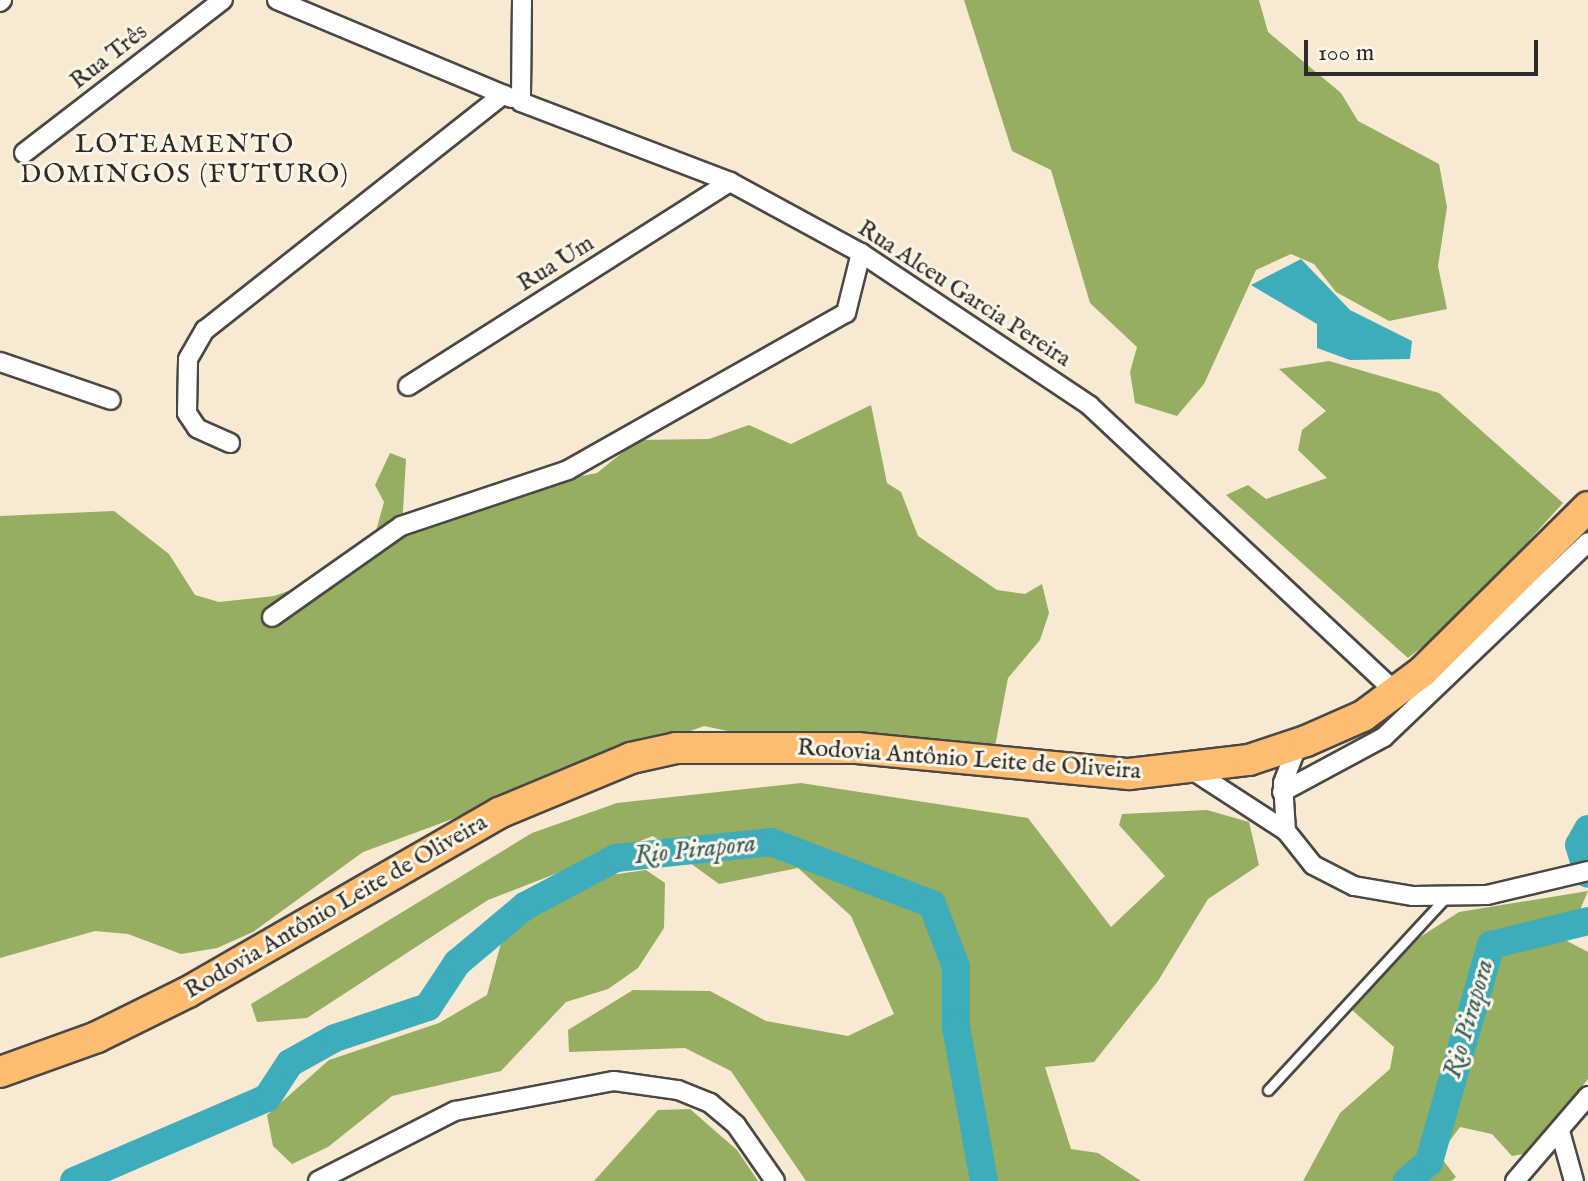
<!DOCTYPE html>
<meta charset="utf-8">
<style>
body{margin:0}
#map{position:relative;width:1588px;height:1181px;overflow:hidden;background:#f8e9d2;font-family:"IM FELL English",serif}
div>[style]{position:absolute}
[style*='--x']{left:calc(var(--x)*1px);top:calc(var(--y)*1px);width:calc(var(--w)*1px);rotate:calc(var(--a)*1deg)}
.forest>*{inset:0;background:#95ae60}
.water>*{inset:0;background:#3dacbb}
.river>*{height:28px;margin:-14px;padding:0 14px;transform-origin:14px;border-radius:14px;background:#3dacbb}
.roads{filter:drop-shadow(2px 0 #4a4844) drop-shadow(-2px 0 #4a4844) drop-shadow(0 2px #4a4844) drop-shadow(0 -2px #4a4844)}
.lane>*{height:9px;margin:-4.5px;padding:0 4.5px;transform-origin:4.5px;border-radius:4.5px;background:#fff}
.street>*{height:18px;margin:-9px;padding:0 9px;transform-origin:9px;border-radius:9px;background:#fff}
.primary>*{height:30px;margin:-15px;padding:0 15px;transform-origin:15px;border-radius:15px;background:#fdbc70}
span{translate:-50% -50%;white-space:nowrap;text-align:center;line-height:1.15;-webkit-text-stroke:6px #fcf5e5;paint-order:stroke}
.street-label{font-size:24px;color:#2b2b2b}
.neighbourhood-label{font-size:26px;color:#2b2b2b;letter-spacing:2px}
.water-label{font-size:26px;color:#325f65;font-style:italic}
.scale{position:absolute;left:1304px;top:40px;width:234px;height:36px;box-sizing:border-box;border:4px solid #2b2b2b;border-top:0;padding-left:10px;font-size:24px;line-height:28px;white-space:nowrap;color:#2b2b2b;-webkit-text-stroke:6px #fcf5e5;paint-order:stroke}
</style>
<div id="map">
<div class="forest">
<i style="clip-path:polygon(964px 0,1259px 0,1268px 32px,1341px 93px,1358px 121px,1439px 164px,1447px 207px,1438px 266px,1447px 309px,1389px 321px,1336px 292px,1314px 264px,1291px 254px,1256px 270px,1204px 384px,1177px 416px,1135px 403px,1130px 372px,1137px 347px,1090px 303px,1051px 170px,1012px 151px)"></i>
<i style="clip-path:polygon(1329px 361px,1439px 393px,1563px 503px,1457px 620px,1408px 658px,1226px 495px,1248px 485px,1266px 499px,1327px 478px,1298px 450px,1302px 430px,1326px 411px,1279px 369px)"></i>
<i style="clip-path:polygon(871px 405px,887px 483px,901px 492px,918px 536px,997px 590px,1025px 594px,1042px 584px,1049px 613px,1040px 640px,1008px 678px,994px 752px,808px 746px,778px 732px,747px 735px,704px 726px,363px 852px,253px 932px,217px 948px,181px 954px,128px 934px,95px 931px,0 958px,0 516px,114px 511px,169px 554px,195px 595px,219px 602px,274px 596px,305px 585px,345px 553px,370px 553px,384px 502px,375px 485px,390px 453px,406px 459px,402px 528px,531px 486px,597px 473px,638px 440px,709px 439px,749px 425px,791px 444px)"></i>
<i style="clip-path:polygon(801px 783px,1028px 818px,1111px 927px,1165px 876px,1119px 825px,1122px 814px,1207px 810px,1249px 822px,1259px 865px,1208px 899px,1158px 981px,1094px 1062px,1045px 1067px,1071px 1149px,1098px 1153px,1141px 1181px,806px 1181px,731px 1071px,685px 1048px,569px 1052px,568px 1030px,633px 990px,710px 991px,766px 1021px,848px 1036px,894px 1014px,851px 916px,798px 868px,719px 884px,653px 836px,488px 900px,307px 1018px,257px 1022px,251px 1004px,532px 833px,617px 803px)"></i>
<i style="clip-path:polygon(646px 870px,665px 883px,664px 928px,638px 968px,608px 989px,566px 1002px,501px 1071px,392px 1096px,328px 1147px,292px 1164px,273px 1146px,267px 1115px,329px 1060px,439px 1023px,487px 995px,504px 932px,603px 876px)"></i>
<i style="clip-path:polygon(1588px 891px,1567px 941px,1588px 952px,1588px 1079px,1529px 1153px,1512px 1156px,1492px 1134px,1460px 1127px,1439px 1155px,1456px 1177px,1451px 1181px,1303px 1181px,1340px 1113px,1390px 1069px,1394px 1047px,1352px 1010px,1417px 939px,1459px 912px)"></i>
<i style="clip-path:polygon(690px 1109px,737px 1150px,758px 1181px,594px 1181px,658px 1110px)"></i>
</div>
<div class="water">
<i style="clip-path:polygon(1301px 259px,1350px 310px,1412px 341px,1410px 359px,1350px 360px,1317px 348px,1317px 324px,1251px 285px)"></i>
</div>
<div class="river">
<i style="--x:1588;--y:829;--w:18;--a:119"></i>
<i style="--x:1579;--y:845;--w:30;--a:73"></i>
<i style="--x:74;--y:1181;--w:210;--a:-23.3"></i>
<i style="--x:267;--y:1098;--w:42;--a:-56.7"></i>
<i style="--x:290;--y:1063;--w:51;--a:-29.1"></i>
<i style="--x:335;--y:1038;--w:98;--a:-18.4"></i>
<i style="--x:428;--y:1007;--w:53;--a:-56.6"></i>
<i style="--x:457;--y:963;--w:89;--a:-40"></i>
<i style="--x:525;--y:906;--w:103;--a:-27.8"></i>
<i style="--x:616;--y:858;--w:156;--a:-5.9"></i>
<i style="--x:771;--y:842;--w:173;--a:21.1"></i>
<i style="--x:932;--y:904;--w:67;--a:69.1"></i>
<i style="--x:956;--y:967;--w:60;--a:90"></i>
<i style="--x:956;--y:1027;--w:157;--a:79.7"></i>
<i style="--x:1407;--y:1181;--w:29;--a:-41"></i>
<i style="--x:1429;--y:1162;--w:226;--a:-74.1"></i>
<i style="--x:1491;--y:945;--w:100;--a:-13.9"></i>
</div>
<div class="roads">
<div class="lane">
<i style="--x:1268;--y:1090;--w:264;--a:-47.3"></i>
</div>
<div class="street">
<i style="--x:277;--y:0;--w:254;--a:22.7"></i>
<i style="--x:522;--y:0;--w:102;--a:90.6"></i>
<i style="--x:521;--y:102;--w:224;--a:20.9"></i>
<i style="--x:730;--y:182;--w:149;--a:28.5"></i>
<i style="--x:861;--y:253;--w:275;--a:33.7"></i>
<i style="--x:1090;--y:406;--w:417;--a:43.1"></i>
<i style="--x:0;--y:2;--w:3;--a:-45"></i>
<i style="--x:24;--y:153;--w:251;--a:-37.6"></i>
<i style="--x:0;--y:362;--w:117;--a:18.9"></i>
<i style="--x:408;--y:386;--w:381;--a:-32.4"></i>
<i style="--x:230;--y:443;--w:36;--a:-156"></i>
<i style="--x:197;--y:428;--w:18;--a:-124"></i>
<i style="--x:187;--y:413;--w:54;--a:-88.9"></i>
<i style="--x:188;--y:359;--w:34;--a:-60"></i>
<i style="--x:205;--y:330;--w:380;--a:-38.3"></i>
<i style="--x:272;--y:617;--w:158;--a:-35.2"></i>
<i style="--x:401;--y:526;--w:176;--a:-18.5"></i>
<i style="--x:568;--y:470;--w:319;--a:-29.5"></i>
<i style="--x:846;--y:313;--w:62;--a:-76"></i>
<i style="--x:1192;--y:770;--w:112;--a:33"></i>
<i style="--x:1286;--y:831;--w:43;--a:51.5"></i>
<i style="--x:1313;--y:865;--w:46;--a:27.1"></i>
<i style="--x:1354;--y:886;--w:60;--a:9.6"></i>
<i style="--x:1413;--y:896;--w:74;--a:-0.8"></i>
<i style="--x:1487;--y:895;--w:104;--a:-13.4"></i>
<i style="--x:1282;--y:792;--w:116;--a:-28.3"></i>
<i style="--x:1384;--y:737;--w:282;--a:-43.7"></i>
<i style="--x:1286;--y:831;--w:48;--a:-93.6"></i>
<i style="--x:1283;--y:783;--w:42;--a:-69"></i>
<i style="--x:1560;--y:1131;--w:52;--a:74.4"></i>
<i style="--x:318;--y:1181;--w:154;--a:-27.1"></i>
<i style="--x:455;--y:1111;--w:162;--a:-10.7"></i>
<i style="--x:614;--y:1081;--w:65;--a:8"></i>
<i style="--x:678;--y:1090;--w:35;--a:22"></i>
<i style="--x:710;--y:1103;--w:34;--a:40"></i>
<i style="--x:736;--y:1125;--w:68;--a:55.1"></i>
<i style="--x:1515;--y:1181;--w:112;--a:-49.3"></i>
</div>
<div class="primary">
<i style="--x:0;--y:1072;--w:103;--a:-19.8"></i>
<i style="--x:97;--y:1037;--w:102;--a:-26.3"></i>
<i style="--x:188;--y:992;--w:359;--a:-29.9"></i>
<i style="--x:499;--y:813;--w:143;--a:-22.6"></i>
<i style="--x:631;--y:758;--w:46;--a:-12.5"></i>
<i style="--x:676;--y:748;--w:181;--a:0"></i>
<i style="--x:857;--y:748;--w:273;--a:5.5"></i>
<i style="--x:1129;--y:774;--w:121;--a:-6.7"></i>
<i style="--x:1249;--y:760;--w:60;--a:-18.4"></i>
<i style="--x:1306;--y:741;--w:62;--a:-23.7"></i>
<i style="--x:1363;--y:716;--w:74;--a:-36.7"></i>
<i style="--x:1422;--y:672;--w:234;--a:-44.8"></i>
</div>
</div>
<div class="street-label">
<span style="left:109px;top:57px;rotate:-38deg">Rua Três</span>
<span style="left:556px;top:264px;rotate:-32deg">Rua Um</span>
<span style="left:964px;top:294px;rotate:33deg">Rua Alceu Garcia Pereira</span>
<span style="left:969px;top:760px;rotate:4deg">Rodovia Antônio Leite de Oliveira</span>
<span style="left:336px;top:907px;rotate:-30deg">Rodovia Antônio Leite de Oliveira</span>
</div>
<div class="neighbourhood-label">
<span style="left:185px;top:160px">LOTEAMENTO<br>DOMINGOS (FUTURO)</span>
</div>
<div class="water-label">
<span style="left:695px;top:850px;rotate:-6deg">Rio Pirapora</span>
<span style="left:1469px;top:1019px;rotate:-74deg">Rio Pirapora</span>
</div>
<div class="scale">100 m</div>
</div>
